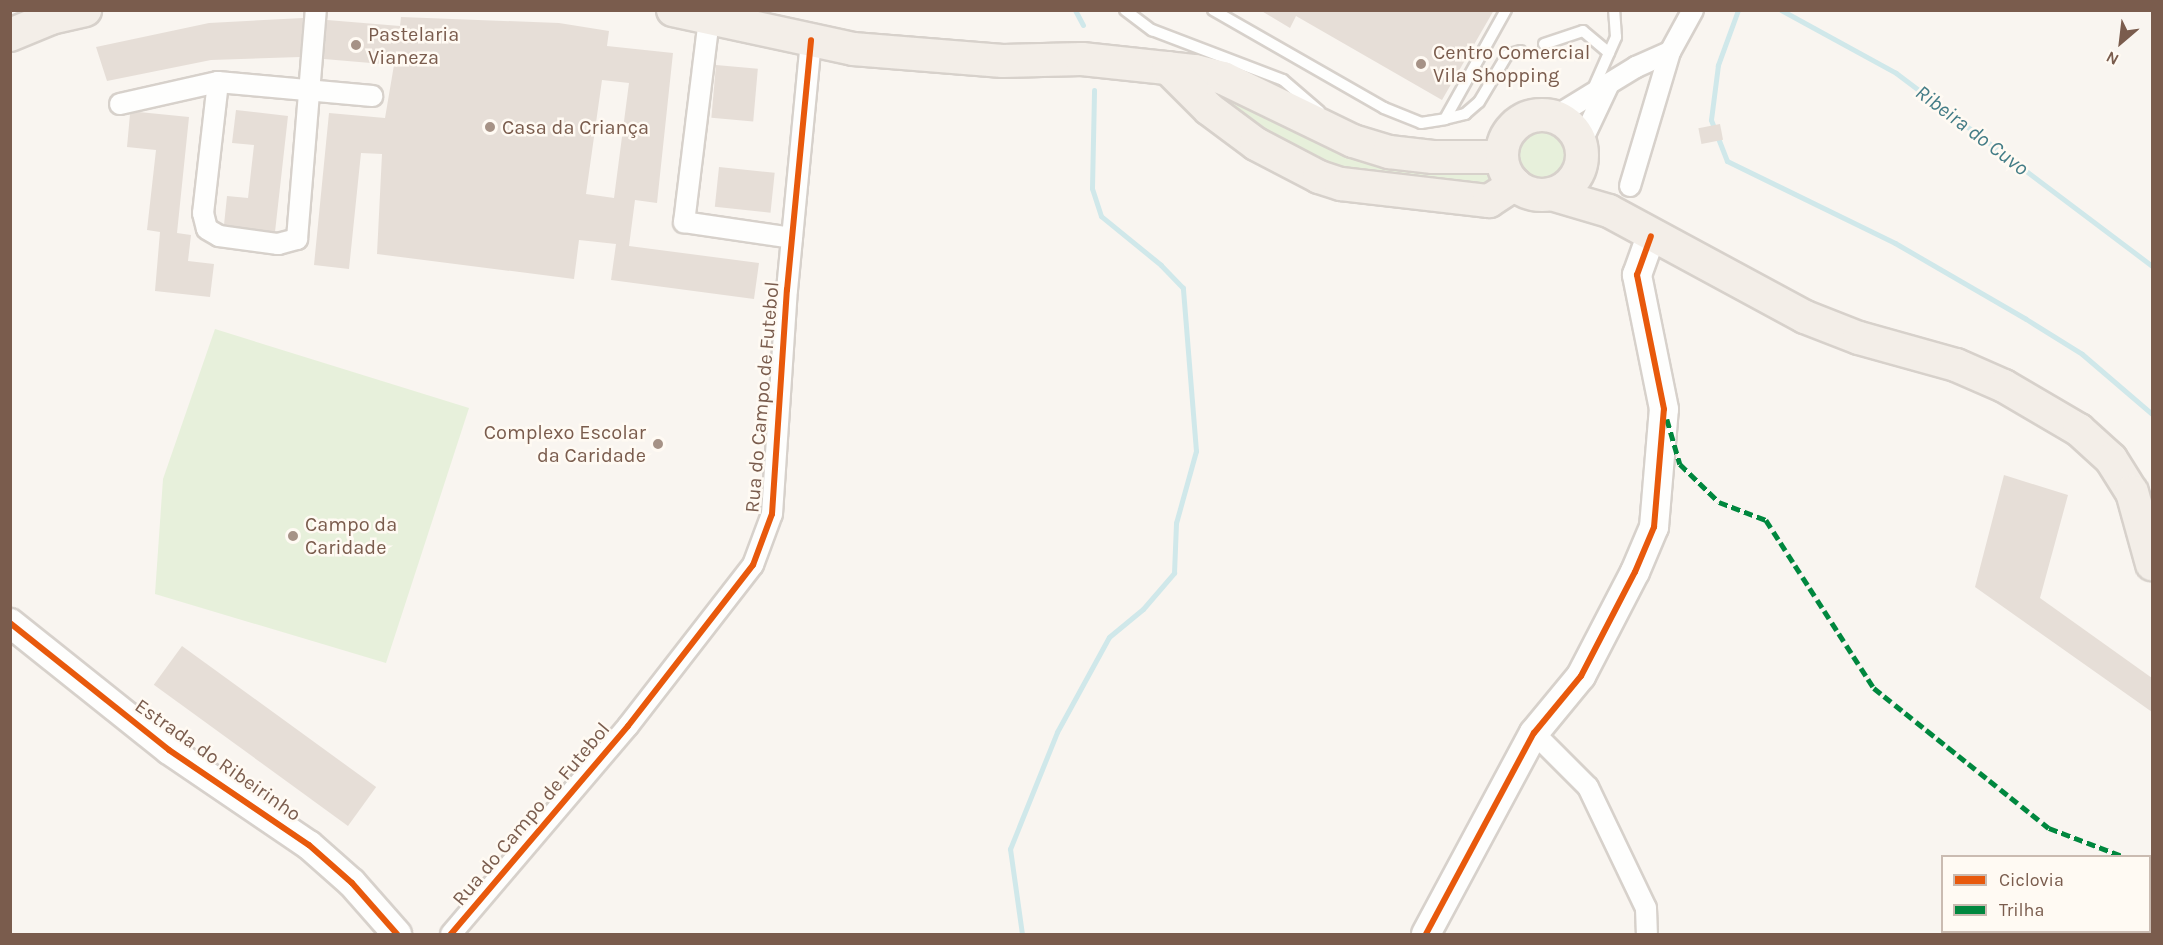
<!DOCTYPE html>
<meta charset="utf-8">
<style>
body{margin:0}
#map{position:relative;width:2163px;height:945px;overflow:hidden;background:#f9f5f0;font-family:Karla,sans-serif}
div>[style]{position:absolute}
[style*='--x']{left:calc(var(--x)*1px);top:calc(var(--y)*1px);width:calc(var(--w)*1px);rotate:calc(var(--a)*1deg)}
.green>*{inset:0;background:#e7f0db}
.round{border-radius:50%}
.stream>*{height:5px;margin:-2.5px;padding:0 2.5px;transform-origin:2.5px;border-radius:2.5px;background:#d0e8ea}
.building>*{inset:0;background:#e6ded7;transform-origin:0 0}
.roads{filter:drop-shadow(2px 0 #d7d1cb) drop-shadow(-2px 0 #d7d1cb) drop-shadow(0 2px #d7d1cb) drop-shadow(0 -2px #d7d1cb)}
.lane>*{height:10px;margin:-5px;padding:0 5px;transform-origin:5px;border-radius:5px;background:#fefefd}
.street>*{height:20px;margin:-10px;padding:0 10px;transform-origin:10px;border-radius:10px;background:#fefefd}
.secondary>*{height:28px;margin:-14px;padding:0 14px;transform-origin:14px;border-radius:14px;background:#fefefd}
.primary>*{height:32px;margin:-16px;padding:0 16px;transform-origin:16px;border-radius:16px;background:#f3eee8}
.primary>.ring{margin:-16px;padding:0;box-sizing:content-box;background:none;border:32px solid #f3eee8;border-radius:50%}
.quiet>*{height:4.5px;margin-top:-2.25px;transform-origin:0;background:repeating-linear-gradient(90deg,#00873e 0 9px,transparent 0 13.5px)}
.cycleway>*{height:6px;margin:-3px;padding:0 3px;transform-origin:3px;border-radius:3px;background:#e8590c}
.dots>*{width:16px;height:16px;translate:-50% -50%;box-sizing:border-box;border:3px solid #fffaf3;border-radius:50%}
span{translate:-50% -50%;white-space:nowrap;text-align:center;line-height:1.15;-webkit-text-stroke:5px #fffaf3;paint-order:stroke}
.poi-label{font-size:20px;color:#7a5c4d}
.left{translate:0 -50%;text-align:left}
.right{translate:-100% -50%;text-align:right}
.street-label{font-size:20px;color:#7a5c4d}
.water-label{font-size:21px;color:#437c86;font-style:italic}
.frame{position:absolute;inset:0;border:12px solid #7a5c4d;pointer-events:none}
.legend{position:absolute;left:1941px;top:855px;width:210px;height:78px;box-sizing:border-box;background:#fffaf3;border:2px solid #cabbb1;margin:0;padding:8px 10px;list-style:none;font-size:18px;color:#7a5c4d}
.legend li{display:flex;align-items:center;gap:12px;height:30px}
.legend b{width:30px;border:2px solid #cabbb1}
.north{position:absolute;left:2091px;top:12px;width:60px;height:60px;-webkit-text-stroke:4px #fffaf3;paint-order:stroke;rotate:208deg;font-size:16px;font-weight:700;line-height:24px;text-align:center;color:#7a5c4d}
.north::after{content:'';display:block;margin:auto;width:21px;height:27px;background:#7a5c4d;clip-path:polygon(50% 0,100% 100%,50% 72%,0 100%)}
</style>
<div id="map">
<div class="green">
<i style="clip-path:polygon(1206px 86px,1345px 153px,1485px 170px,1492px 181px,1491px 186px,1385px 180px,1308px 162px,1203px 88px)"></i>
<i class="round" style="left:1517px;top:129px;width:54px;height:54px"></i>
<i style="clip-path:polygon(215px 329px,469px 408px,386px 663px,155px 594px,163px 479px)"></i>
</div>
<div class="stream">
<i style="--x:1075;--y:10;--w:17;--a:62"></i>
<i style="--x:1738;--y:10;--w:59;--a:110"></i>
<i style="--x:1718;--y:65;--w:55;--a:97.3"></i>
<i style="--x:1711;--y:120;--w:44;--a:68.7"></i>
<i style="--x:1727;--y:161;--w:187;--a:26"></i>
<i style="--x:1895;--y:243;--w:151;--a:30.1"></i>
<i style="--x:2026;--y:319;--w:66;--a:32"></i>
<i style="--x:2082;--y:354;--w:92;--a:40.6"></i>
<i style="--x:1781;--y:10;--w:131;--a:28.7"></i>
<i style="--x:1896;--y:73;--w:321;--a:37"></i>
<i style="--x:1022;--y:934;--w:86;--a:-98"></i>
<i style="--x:1010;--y:849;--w:126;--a:-68.1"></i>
<i style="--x:1057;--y:732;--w:108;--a:-61.3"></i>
<i style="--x:1109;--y:637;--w:44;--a:-39.5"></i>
<i style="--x:1143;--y:609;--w:48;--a:-49.3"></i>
<i style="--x:1174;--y:573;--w:50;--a:-87.7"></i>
<i style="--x:1176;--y:523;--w:75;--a:-74.5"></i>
<i style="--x:1196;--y:451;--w:164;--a:-94.6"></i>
<i style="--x:1183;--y:288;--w:32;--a:-134"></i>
<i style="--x:1161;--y:265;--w:77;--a:-140.8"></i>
<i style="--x:1101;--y:216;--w:29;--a:-108"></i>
<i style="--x:1092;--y:188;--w:98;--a:-88.8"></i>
</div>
<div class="building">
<i style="clip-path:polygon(1260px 10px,1494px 10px,1442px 100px,1296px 16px,1290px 28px)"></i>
<i style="clip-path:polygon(evenodd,401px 17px,559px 23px,609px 31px,607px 46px,673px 53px,657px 203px,635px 200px,629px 246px,759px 263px,754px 299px,611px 280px,616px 244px,579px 240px,574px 279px,377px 254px,382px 154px,361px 153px,349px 269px,314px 265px,329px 113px,385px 118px,394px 65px,324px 59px,327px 20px,400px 26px,401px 17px,602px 80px,629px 83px,614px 198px,586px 194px,602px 80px)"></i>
<i style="clip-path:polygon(303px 18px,300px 57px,211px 60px,107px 81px,96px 47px,209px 23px)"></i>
<i style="left:716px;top:65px;width:42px;height:53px;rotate:5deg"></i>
<i style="clip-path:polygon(236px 110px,288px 116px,275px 232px,224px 225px,227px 196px,248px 198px,254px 145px,232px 143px)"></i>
<i style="clip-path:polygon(139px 112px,189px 117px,177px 233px,191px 235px,188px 261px,214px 264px,210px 297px,155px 291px,160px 232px,147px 230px,156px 150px,127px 147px,130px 114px)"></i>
<i style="left:1720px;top:124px;width:16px;height:22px;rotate:79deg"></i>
<i style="left:719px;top:167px;width:56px;height:40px;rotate:6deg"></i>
<i style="clip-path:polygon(2004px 475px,2068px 495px,2040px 598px,2152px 678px,2152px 712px,1975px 587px)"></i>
<i style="left:182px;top:646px;width:240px;height:48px;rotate:36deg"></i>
</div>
<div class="roads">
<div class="lane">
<i style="--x:1125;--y:10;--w:34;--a:37"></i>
<i style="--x:1152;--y:30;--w:140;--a:20.9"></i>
<i style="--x:1283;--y:80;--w:48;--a:40.7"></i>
<i style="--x:1213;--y:10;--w:197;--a:29.8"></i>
<i style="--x:1384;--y:108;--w:40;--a:22"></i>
<i style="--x:1421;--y:123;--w:24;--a:-9"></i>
<i style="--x:1445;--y:119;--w:125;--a:-60.8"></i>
<i style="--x:1544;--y:44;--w:41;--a:-18.4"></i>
<i style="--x:1583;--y:31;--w:34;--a:40"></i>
<i style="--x:1593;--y:89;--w:57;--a:-66.1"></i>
<i style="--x:1616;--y:37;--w:27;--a:-94"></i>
<i style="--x:1445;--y:119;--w:21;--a:-14"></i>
<i style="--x:1465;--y:114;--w:18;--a:-41"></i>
<i style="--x:1479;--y:102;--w:55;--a:-59.2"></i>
<i style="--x:1507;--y:55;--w:14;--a:-17"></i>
</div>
<div class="street">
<i style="--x:709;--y:19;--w:205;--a:97"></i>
<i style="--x:684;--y:222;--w:109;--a:8.4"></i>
<i style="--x:218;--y:82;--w:132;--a:96.5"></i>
<i style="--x:203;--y:213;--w:16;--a:76"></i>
<i style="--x:207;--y:229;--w:14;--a:30"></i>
<i style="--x:219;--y:236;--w:60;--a:7.7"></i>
<i style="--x:278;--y:244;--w:20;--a:-15"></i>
<i style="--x:297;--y:239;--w:230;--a:-85.3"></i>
<i style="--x:120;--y:104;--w:100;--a:-12.7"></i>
<i style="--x:218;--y:82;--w:155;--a:5.2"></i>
<i style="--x:1556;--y:116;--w:94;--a:-31.5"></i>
<i style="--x:1636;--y:67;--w:37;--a:-24"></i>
<i style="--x:1670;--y:52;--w:48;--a:-61.3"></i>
<i style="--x:1581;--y:143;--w:63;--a:-64.7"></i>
<i style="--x:1630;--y:186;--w:140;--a:-73.4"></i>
<i style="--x:1534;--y:733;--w:76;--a:45"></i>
<i style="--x:1588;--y:787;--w:134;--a:64.4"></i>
<i style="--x:1646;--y:908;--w:26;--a:88"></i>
<i style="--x:451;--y:934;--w:273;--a:-49.6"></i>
<i style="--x:628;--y:726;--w:204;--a:-52.2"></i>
<i style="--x:753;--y:565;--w:54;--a:-69.6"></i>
<i style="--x:772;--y:514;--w:225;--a:-86.2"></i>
<i style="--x:787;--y:290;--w:251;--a:-84.5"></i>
</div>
<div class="secondary">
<i style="--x:10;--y:623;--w:203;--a:38.6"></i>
<i style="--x:169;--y:750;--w:169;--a:34.2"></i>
<i style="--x:309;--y:845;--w:57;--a:41.5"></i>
<i style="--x:352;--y:883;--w:68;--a:48.6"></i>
<i style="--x:1426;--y:934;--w:228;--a:-61.8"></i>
<i style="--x:1534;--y:733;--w:74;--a:-50.5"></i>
<i style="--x:1581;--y:676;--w:117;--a:-62.6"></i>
<i style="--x:1635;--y:572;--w:49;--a:-67.1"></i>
<i style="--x:1654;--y:527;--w:118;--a:-85.2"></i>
<i style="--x:1664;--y:409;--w:137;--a:-101.4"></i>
<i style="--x:1637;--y:275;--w:41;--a:-70.3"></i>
</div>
<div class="primary">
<i style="--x:673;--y:10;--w:184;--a:12.2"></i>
<i style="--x:853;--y:49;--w:150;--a:4.6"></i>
<i style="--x:1003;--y:61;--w:79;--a:-1.5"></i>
<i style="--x:1082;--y:59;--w:114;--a:6.1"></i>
<i style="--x:1195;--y:71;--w:29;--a:14"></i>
<i style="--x:1223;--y:78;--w:144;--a:25.9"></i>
<i style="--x:1353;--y:141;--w:38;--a:17"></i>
<i style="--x:1389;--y:152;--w:44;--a:6.5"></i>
<i style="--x:1433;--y:157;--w:68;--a:0"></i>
<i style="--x:10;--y:35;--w:44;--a:-22.5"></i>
<i style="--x:51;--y:18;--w:35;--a:-13"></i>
<i style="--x:1168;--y:68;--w:58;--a:45"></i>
<i style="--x:1209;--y:109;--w:59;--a:36.7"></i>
<i style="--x:1256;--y:144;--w:71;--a:27.6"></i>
<i style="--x:1319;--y:177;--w:23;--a:18"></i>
<i style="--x:1341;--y:184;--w:149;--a:6.6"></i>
<i style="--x:1489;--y:201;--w:31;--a:-33"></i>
<i class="ring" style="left:1502px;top:115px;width:48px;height:48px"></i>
<i style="--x:1551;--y:194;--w:60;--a:16.3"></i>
<i style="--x:1609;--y:211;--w:223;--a:28.4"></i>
<i style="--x:1805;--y:317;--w:58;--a:21.3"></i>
<i style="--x:1859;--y:338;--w:101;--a:15.6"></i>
<i style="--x:1956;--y:365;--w:52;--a:23.6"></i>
<i style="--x:2004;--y:386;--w:87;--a:30.4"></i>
<i style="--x:2079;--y:430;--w:43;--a:42.2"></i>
<i style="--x:2111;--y:459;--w:39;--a:58"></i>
<i style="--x:2132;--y:492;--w:75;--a:74.5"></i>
</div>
</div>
<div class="quiet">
<i style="--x:1667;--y:419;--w:47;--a:73.9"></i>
<i style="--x:1680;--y:464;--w:54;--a:44.3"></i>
<i style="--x:1719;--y:502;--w:50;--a:21"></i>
<i style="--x:1766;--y:520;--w:200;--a:57.3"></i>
<i style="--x:1874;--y:688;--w:224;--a:38.7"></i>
<i style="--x:2049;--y:828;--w:78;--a:21"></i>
<i style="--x:2150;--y:891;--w:4;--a:63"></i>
</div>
<div class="cycleway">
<i style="--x:10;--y:623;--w:203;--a:38.6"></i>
<i style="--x:169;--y:750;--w:169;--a:34.2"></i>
<i style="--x:309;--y:845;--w:57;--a:41.5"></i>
<i style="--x:352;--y:883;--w:68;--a:48.6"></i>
<i style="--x:451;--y:934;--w:273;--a:-49.6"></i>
<i style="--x:628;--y:726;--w:204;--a:-52.2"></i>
<i style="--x:753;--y:565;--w:54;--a:-69.6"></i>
<i style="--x:772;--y:514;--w:225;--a:-86.2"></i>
<i style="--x:787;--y:290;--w:251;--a:-84.5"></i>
<i style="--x:1426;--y:934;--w:228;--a:-61.8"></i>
<i style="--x:1534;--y:733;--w:74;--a:-50.5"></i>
<i style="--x:1581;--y:676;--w:117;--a:-62.6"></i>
<i style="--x:1635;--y:572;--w:49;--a:-67.1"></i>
<i style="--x:1654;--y:527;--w:118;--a:-85.2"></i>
<i style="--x:1664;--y:409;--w:137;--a:-101.4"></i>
<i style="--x:1637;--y:275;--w:41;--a:-70.3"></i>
</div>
<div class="dots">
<i style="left:356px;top:45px;background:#a69286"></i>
<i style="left:1421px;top:64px;background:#a69286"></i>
<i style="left:490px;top:127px;background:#a69286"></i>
<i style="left:658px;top:444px;background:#a69286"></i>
<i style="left:293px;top:536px;background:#a69286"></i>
</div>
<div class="poi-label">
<span class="left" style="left:368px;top:46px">Pastelaria<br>Vianeza</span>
<span class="left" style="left:1433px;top:64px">Centro Comercial<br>Vila Shopping</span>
<span class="left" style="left:502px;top:127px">Casa da Criança</span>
<span class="right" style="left:646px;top:444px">Complexo Escolar<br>da Caridade</span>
<span class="left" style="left:305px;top:536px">Campo da<br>Caridade</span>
</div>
<div class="street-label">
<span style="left:762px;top:397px;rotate:-85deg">Rua do Campo de Futebol</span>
<span style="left:218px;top:760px;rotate:35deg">Estrada do Ribeirinho</span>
<span style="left:531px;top:814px;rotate:-50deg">Rua do Campo de Futebol</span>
</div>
<div class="water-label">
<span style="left:1972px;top:130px;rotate:37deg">Ribeira do Cuvo</span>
</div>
<div class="frame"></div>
<ul class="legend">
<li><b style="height:8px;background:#e8590c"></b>Ciclovia</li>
<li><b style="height:8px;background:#00873e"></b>Trilha</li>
</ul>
<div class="north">N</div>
</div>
